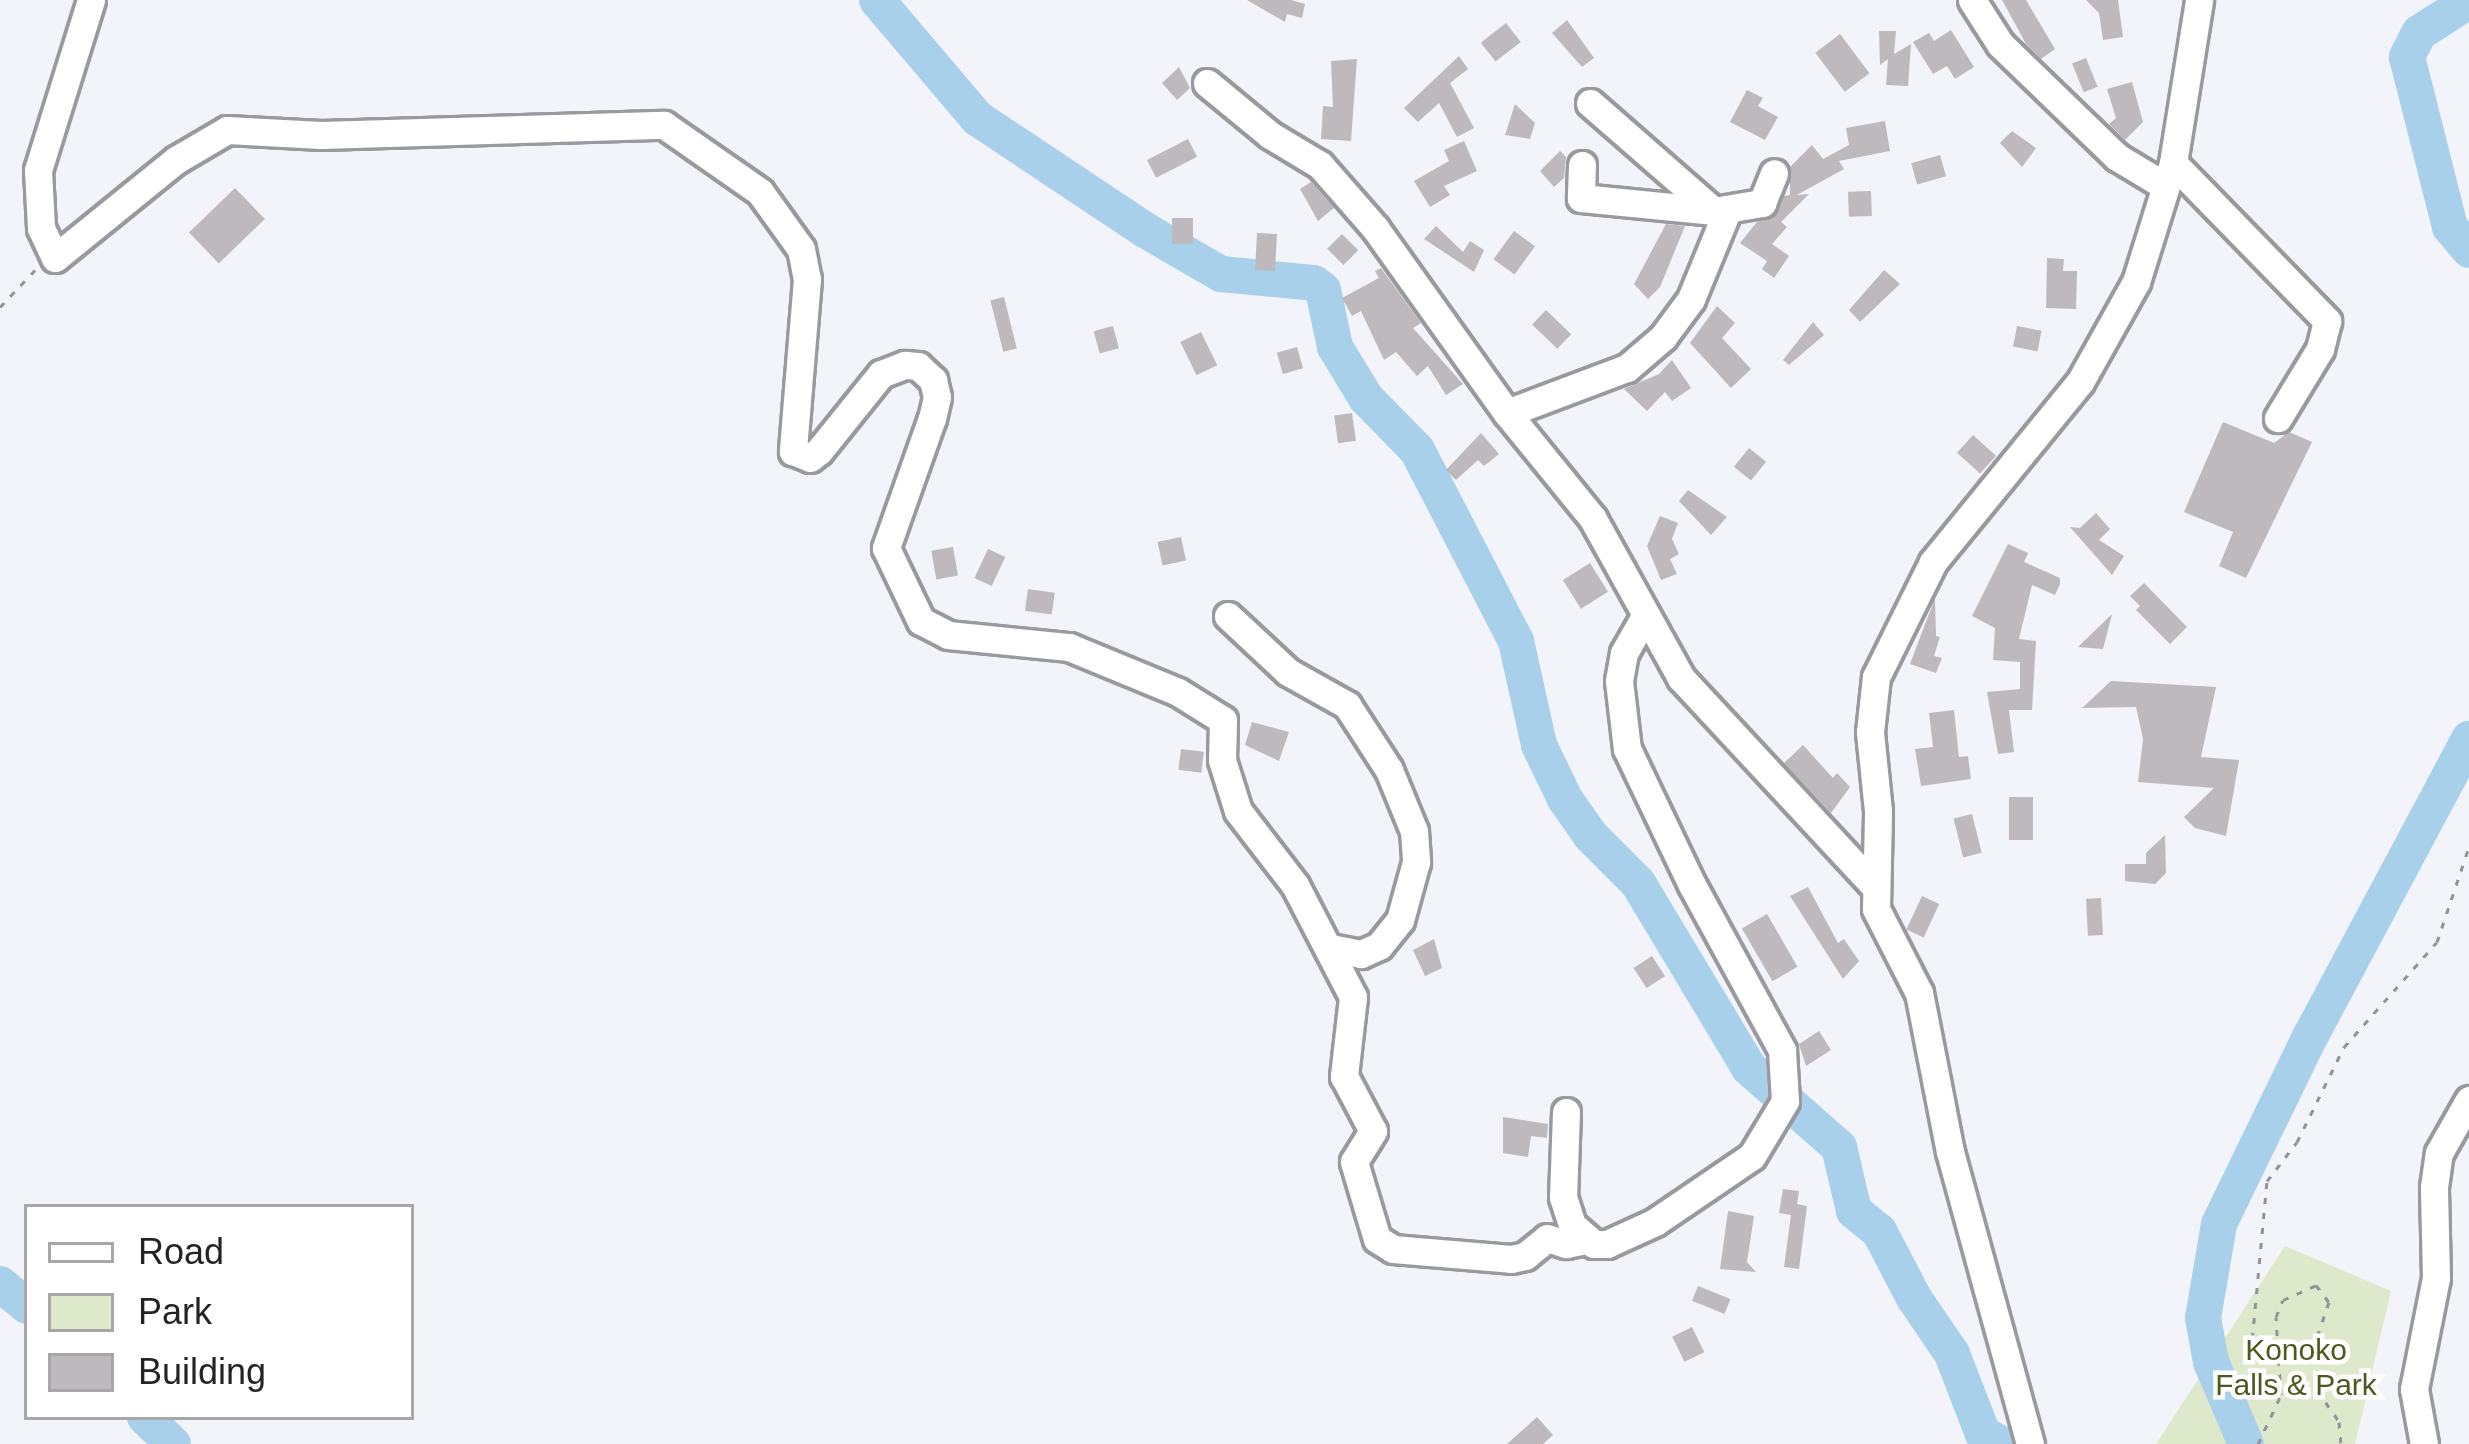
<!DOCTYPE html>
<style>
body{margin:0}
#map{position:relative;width:2469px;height:1444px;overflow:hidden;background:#f3f4f9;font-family:Helvetica,sans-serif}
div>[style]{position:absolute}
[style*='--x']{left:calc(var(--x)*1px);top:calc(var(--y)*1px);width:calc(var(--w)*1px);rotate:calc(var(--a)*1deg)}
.green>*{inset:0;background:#dee8ca}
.river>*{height:36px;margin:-18px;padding:0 18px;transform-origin:18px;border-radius:18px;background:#a9d0eb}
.building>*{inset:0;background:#beb9bc;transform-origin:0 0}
.path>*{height:3px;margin-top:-1.5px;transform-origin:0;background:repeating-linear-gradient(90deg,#929396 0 6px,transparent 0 15px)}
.roads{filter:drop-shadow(3px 0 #99999f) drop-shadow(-3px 0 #99999f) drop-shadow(0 3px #99999f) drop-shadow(0 -3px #99999f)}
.minor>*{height:27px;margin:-13.5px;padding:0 13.5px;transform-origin:13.5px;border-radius:13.5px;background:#fff}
span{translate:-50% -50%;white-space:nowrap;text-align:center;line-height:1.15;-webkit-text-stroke:9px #fff;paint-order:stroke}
.park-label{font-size:30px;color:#4b5a1f}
.legend{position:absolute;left:24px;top:1204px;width:390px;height:216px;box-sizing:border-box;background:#fff;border:3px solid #a7a7a8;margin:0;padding:15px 21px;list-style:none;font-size:36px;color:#242426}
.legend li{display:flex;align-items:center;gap:24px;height:60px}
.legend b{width:60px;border:3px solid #a7a7a8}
</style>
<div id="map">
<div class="green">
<i style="clip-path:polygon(2285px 1246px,2391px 1291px,2355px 1444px,2156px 1444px)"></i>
</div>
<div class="river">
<i style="--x:877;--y:0;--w:155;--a:49.7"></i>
<i style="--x:977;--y:118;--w:202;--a:33.7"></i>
<i style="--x:1145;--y:230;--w:88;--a:30.1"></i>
<i style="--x:1221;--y:274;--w:93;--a:5.5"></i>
<i style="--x:1314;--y:283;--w:11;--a:38"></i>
<i style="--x:1323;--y:290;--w:58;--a:78.1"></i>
<i style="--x:1335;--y:347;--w:60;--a:58.7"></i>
<i style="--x:1366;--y:398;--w:73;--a:45.6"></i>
<i style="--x:1417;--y:450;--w:215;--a:62.6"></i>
<i style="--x:1516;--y:641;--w:107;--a:77.5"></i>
<i style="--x:1539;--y:745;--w:60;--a:64.3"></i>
<i style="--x:1565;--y:799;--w:45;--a:54.9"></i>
<i style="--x:1591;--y:836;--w:66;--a:45"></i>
<i style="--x:1638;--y:883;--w:216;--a:59"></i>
<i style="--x:1749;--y:1068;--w:120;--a:41.3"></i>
<i style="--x:1839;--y:1147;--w:66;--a:76.8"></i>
<i style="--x:1854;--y:1211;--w:32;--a:39"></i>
<i style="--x:1879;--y:1231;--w:76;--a:62.4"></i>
<i style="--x:1914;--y:1298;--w:68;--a:55.8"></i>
<i style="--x:1952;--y:1354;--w:86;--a:68.8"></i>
<i style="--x:1983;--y:1434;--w:21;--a:28"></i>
<i style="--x:2469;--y:1;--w:59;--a:147.4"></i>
<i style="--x:2419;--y:33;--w:27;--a:117"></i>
<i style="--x:2407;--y:57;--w:175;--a:75.8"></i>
<i style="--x:2450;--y:227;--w:30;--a:50"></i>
<i style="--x:0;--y:1284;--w:35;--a:39"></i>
<i style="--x:145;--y:1417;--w:39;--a:44"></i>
<i style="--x:2246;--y:1444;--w:89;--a:-113.1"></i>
<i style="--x:2211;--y:1362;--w:45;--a:-100.3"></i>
<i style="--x:2203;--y:1318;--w:95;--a:-80.3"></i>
<i style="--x:2219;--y:1224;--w:208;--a:-64.1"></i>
<i style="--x:2310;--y:1037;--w:338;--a:-61.9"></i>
</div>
<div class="building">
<i style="clip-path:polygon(1247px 0,1291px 0,1305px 4px,1302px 18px,1287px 14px,1285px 22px)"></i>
<i style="clip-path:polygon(2002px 0,2026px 0,2055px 49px,2041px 59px,2026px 44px)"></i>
<i style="clip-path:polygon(2086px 0,2118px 0,2123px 37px,2103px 40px,2099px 13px)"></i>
<i style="clip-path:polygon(1567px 20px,1594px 58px,1582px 67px,1552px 33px)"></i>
<i style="left:1506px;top:23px;width:24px;height:32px;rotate:52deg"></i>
<i style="clip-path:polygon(1951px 30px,1974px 67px,1955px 79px,1947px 66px,1933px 74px,1913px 42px,1929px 33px,1934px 41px)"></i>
<i style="clip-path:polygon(1879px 31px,1896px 31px,1894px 54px,1911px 44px,1908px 86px,1886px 85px,1888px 59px,1880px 65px)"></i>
<i style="left:1840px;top:34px;width:49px;height:31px;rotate:53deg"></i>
<i style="clip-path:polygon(1459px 56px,1468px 69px,1450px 83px,1474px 128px,1457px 137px,1439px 103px,1418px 122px,1404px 108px)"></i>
<i style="left:2086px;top:58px;width:31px;height:15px;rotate:68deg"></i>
<i style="clip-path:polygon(1357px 59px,1351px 141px,1321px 139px,1323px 106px,1333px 107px,1331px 61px)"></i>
<i style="clip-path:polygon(1179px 67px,1190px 88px,1177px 100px,1162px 83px)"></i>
<i style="clip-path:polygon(2132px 82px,2143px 122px,2125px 140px,2109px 124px,2116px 118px,2107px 89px)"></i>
<i style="clip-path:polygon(1747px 90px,1763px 98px,1758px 106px,1778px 117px,1765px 140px,1730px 122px)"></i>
<i style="clip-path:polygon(1515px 104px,1535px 123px,1530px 139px,1505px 135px)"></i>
<i style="clip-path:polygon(1885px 121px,1890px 151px,1839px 161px,1844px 169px,1797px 195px,1809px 194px,1781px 222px,1787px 227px,1772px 244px,1789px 256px,1774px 278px,1762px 269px,1767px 261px,1740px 243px,1757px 222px,1774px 216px,1784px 196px,1790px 195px,1790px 167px,1812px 145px,1823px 159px,1849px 145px,1846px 128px)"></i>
<i style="clip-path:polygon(2012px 131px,2036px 148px,2022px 167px,2000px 143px)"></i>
<i style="left:1188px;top:139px;width:20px;height:46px;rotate:63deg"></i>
<i style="clip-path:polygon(1464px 141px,1477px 171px,1444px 186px,1450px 195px,1430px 207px,1414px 181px,1449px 161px,1444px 150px)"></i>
<i style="clip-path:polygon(1560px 151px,1566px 157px,1564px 178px,1554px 187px,1540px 171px)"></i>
<i style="left:1940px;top:155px;width:22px;height:30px;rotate:74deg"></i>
<i style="clip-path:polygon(1311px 182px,1334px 208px,1318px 221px,1300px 189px)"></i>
<i style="left:235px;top:188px;width:43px;height:64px;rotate:46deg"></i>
<i style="left:1871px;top:191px;width:25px;height:23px;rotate:88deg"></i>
<i style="left:1172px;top:218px;width:21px;height:26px"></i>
<i style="clip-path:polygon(1666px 224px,1685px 226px,1660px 287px,1648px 299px,1634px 284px)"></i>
<i style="clip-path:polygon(1436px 226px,1463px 252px,1470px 241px,1484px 250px,1474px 272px,1424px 239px)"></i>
<i style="left:1514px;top:231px;width:26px;height:35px;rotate:36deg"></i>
<i style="left:1257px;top:233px;width:20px;height:37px;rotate:3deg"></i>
<i style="left:1342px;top:234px;width:23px;height:21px;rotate:45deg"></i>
<i style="clip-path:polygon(2047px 258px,2064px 259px,2063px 271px,2077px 271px,2076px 309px,2046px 308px)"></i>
<i style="clip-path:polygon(1381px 268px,1421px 323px,1413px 328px,1463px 384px,1446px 395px,1428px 366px,1417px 376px,1396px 352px,1384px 360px,1361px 311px,1352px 316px,1342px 298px,1379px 278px,1375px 271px)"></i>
<i style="clip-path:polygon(1884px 270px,1900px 284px,1860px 322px,1849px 310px)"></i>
<i style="left:1004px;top:297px;width:53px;height:14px;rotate:76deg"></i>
<i style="clip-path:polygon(1717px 306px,1735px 323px,1722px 338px,1751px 369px,1731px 388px,1690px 343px)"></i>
<i style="left:1546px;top:310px;width:35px;height:20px;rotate:44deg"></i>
<i style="clip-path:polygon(1813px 322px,1824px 335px,1789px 365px,1783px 360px)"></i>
<i style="left:1113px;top:326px;width:23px;height:20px;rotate:75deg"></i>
<i style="left:2017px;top:326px;width:25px;height:21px;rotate:11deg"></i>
<i style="left:1201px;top:332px;width:37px;height:23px;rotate:64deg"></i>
<i style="left:1297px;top:347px;width:22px;height:21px;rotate:74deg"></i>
<i style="clip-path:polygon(1672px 360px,1691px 388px,1672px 401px,1665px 392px,1647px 411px,1624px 389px,1659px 374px)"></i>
<i style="left:1352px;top:413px;width:28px;height:18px;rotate:82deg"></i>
<i style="clip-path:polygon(2223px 422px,2274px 443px,2289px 432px,2312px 442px,2246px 578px,2219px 566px,2233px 532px,2184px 512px)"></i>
<i style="clip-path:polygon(1481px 433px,1499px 454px,1484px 466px,1478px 460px,1456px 480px,1446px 470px)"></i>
<i style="left:1973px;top:435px;width:31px;height:24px;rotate:42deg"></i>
<i style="left:1749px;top:448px;width:22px;height:24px;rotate:39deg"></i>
<i style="clip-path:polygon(1688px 490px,1727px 517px,1711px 535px,1679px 501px)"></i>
<i style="clip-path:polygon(2096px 513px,2110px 529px,2099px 540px,2124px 556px,2112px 575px,2070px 527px,2080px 528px)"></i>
<i style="clip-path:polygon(1660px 516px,1678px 523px,1672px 539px,1679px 554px,1670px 559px,1677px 574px,1661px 580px,1647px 546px)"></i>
<i style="left:1181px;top:537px;width:24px;height:24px;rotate:78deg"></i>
<i style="clip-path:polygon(2008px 544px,2028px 553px,2024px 562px,2060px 578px,2060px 584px,2055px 595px,2032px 585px,2019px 639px,2036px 641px,2032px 710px,2009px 710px,2014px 752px,1998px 754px,1987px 692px,2020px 689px,2020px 662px,1993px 660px,1995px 628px,1972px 616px)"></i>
<i style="left:953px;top:547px;width:29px;height:22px;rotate:80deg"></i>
<i style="left:988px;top:549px;width:19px;height:32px;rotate:25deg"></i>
<i style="left:1590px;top:563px;width:34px;height:32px;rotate:58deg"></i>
<i style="clip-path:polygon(2144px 583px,2187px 627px,2170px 644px,2136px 610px,2140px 606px,2130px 596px)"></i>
<i style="left:1028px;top:589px;width:27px;height:22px;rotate:8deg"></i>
<i style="clip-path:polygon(1935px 598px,1936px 636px,1940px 637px,1934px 656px,1942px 658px,1936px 673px,1910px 664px)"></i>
<i style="clip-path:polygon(2112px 614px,2103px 649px,2078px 647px)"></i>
<i style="clip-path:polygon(2111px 681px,2216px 687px,2201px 757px,2239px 760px,2226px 836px,2195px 828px,2184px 817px,2214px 788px,2138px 782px,2143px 739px,2136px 707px,2082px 708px)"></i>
<i style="clip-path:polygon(1954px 710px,1959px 757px,1968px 756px,1971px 779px,1921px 786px,1915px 749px,1933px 747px,1929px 713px)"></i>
<i style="clip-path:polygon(1252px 722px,1289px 732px,1279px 761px,1245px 745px)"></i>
<i style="clip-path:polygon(1803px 745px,1833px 778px,1837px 773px,1850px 787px,1831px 813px,1784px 763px)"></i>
<i style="left:1181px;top:749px;width:23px;height:21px;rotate:7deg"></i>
<i style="left:2009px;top:797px;width:24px;height:43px"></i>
<i style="left:1972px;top:814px;width:40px;height:19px;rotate:76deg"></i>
<i style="clip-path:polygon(2165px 835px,2166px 873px,2155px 884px,2125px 881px,2125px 864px,2146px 864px,2146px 853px)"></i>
<i style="clip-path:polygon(1808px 887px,1838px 943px,1844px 939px,1859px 961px,1843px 979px,1790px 896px)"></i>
<i style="left:1922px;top:896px;width:19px;height:37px;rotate:25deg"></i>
<i style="left:2101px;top:898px;width:37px;height:15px;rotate:87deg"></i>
<i style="left:1767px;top:914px;width:61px;height:29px;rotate:60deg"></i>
<i style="clip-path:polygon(1434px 939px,1442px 968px,1425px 976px,1413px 950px)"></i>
<i style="left:1652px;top:956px;width:24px;height:22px;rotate:57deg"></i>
<i style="clip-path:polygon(1819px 1031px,1831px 1050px,1806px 1066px,1799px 1044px)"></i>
<i style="clip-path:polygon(1503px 1117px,1548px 1124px,1547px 1138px,1531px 1136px,1528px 1157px,1503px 1153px)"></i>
<i style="clip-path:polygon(1783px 1189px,1799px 1191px,1797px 1204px,1807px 1206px,1799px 1269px,1784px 1267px,1791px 1215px,1779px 1213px)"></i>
<i style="clip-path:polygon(1728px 1211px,1754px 1216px,1747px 1262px,1756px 1272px,1720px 1269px)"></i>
<i style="left:1698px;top:1286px;width:35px;height:16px;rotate:22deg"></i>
<i style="left:1692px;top:1327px;width:28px;height:22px;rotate:64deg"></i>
<i style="clip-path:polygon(1537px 1417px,1553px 1435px,1543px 1444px,1507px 1444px)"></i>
</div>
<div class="path">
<i style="--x:0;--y:307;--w:52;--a:-46.5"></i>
<i style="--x:2251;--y:1353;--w:173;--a:-84.7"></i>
<i style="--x:2267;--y:1181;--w:49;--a:-52.4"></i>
<i style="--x:2297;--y:1142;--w:106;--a:-63.7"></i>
<i style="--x:2344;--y:1047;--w:140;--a:-48.5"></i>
<i style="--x:2437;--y:942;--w:100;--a:-71.4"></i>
<i style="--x:2258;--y:1444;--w:54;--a:-64.9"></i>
<i style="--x:2281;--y:1395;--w:78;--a:-93.7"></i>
<i style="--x:2276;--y:1317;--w:18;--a:-68"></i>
<i style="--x:2283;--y:1300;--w:36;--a:-24"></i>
<i style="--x:2316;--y:1285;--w:21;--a:53"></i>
<i style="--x:2329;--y:1302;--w:40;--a:108.9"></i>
<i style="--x:2316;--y:1340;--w:50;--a:88.9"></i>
<i style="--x:2317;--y:1390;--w:39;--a:55"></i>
<i style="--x:2339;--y:1422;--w:22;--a:85"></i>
</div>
<div class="roads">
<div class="minor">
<i style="--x:91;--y:0;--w:178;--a:107.3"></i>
<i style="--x:38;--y:170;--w:58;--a:87"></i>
<i style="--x:41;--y:228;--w:33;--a:65"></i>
<i style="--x:55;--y:258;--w:156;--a:-39"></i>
<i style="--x:176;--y:160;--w:59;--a:-30.5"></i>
<i style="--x:227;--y:130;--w:94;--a:3"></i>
<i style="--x:321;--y:135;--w:343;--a:-1.7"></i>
<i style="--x:664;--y:125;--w:117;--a:34.9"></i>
<i style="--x:760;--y:192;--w:70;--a:54.3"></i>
<i style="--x:801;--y:249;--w:31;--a:79"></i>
<i style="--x:807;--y:279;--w:173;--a:94.7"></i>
<i style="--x:793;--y:451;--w:18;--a:22"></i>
<i style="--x:810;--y:458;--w:11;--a:-38"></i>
<i style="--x:819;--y:451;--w:99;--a:-51.2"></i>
<i style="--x:881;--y:374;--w:26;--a:-21"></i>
<i style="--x:905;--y:365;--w:13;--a:4"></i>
<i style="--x:918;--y:366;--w:21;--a:43"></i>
<i style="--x:933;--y:380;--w:17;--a:77"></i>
<i style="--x:937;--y:397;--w:22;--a:103"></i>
<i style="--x:932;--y:418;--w:138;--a:109.5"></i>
<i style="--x:886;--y:548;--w:81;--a:64.4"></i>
<i style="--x:921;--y:621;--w:30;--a:27"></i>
<i style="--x:948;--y:635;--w:122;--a:5.7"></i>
<i style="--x:1069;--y:647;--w:118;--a:22.4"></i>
<i style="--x:1178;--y:692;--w:53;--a:31.9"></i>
<i style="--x:1223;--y:720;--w:40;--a:91.4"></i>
<i style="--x:1222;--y:760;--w:53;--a:72.6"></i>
<i style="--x:1238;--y:811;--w:93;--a:52.4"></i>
<i style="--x:1295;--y:885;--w:126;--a:62.6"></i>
<i style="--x:1353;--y:997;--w:80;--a:96.5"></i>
<i style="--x:1344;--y:1076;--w:62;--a:62.2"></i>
<i style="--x:1373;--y:1131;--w:36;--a:122"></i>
<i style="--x:1354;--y:1162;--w:80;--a:73.4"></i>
<i style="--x:1377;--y:1239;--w:19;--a:32"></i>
<i style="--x:1393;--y:1249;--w:118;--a:4.8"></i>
<i style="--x:1511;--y:1259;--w:14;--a:-12"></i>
<i style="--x:1525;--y:1256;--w:28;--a:-39"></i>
<i style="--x:1547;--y:1238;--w:20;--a:18"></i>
<i style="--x:1566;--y:1244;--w:21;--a:-11"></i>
<i style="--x:1972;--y:0;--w:52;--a:57.5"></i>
<i style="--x:2000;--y:44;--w:163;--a:44"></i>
<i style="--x:2117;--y:157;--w:56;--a:31.1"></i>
<i style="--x:1207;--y:83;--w:82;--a:39.5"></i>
<i style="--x:1270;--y:135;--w:58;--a:31"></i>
<i style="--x:1320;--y:165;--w:84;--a:48.9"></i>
<i style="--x:1375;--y:228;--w:227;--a:54.5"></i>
<i style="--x:1507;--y:413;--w:136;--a:50.9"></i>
<i style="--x:1593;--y:519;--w:182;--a:61"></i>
<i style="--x:1681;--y:678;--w:284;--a:47.1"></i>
<i style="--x:1590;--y:103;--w:164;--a:41.1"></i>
<i style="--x:1714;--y:211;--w:49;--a:-9.5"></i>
<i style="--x:1762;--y:203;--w:32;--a:-68"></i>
<i style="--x:2173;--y:163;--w:221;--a:45.7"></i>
<i style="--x:2327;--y:321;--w:29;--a:104"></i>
<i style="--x:2320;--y:349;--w:81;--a:121.3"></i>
<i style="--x:1582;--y:165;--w:33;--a:92"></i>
<i style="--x:1581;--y:198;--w:134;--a:5.6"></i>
<i style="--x:1507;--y:413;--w:128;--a:-20.6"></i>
<i style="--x:1627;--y:368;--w:48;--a:-40.7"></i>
<i style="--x:1663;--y:337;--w:47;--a:-53.6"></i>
<i style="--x:1691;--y:299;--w:97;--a:-67.7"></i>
<i style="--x:1228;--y:616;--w:82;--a:43"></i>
<i style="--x:1288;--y:672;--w:68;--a:29.2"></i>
<i style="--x:1347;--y:705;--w:77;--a:57.1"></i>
<i style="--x:1389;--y:770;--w:66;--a:67.7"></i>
<i style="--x:1414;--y:831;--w:31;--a:86"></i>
<i style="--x:1416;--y:862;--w:60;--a:105.4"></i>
<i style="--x:1400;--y:920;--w:33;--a:129"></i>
<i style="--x:1379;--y:946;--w:20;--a:156"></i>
<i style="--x:1361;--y:954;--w:31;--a:-169"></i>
<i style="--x:1566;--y:1112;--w:85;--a:92"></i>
<i style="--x:1563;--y:1197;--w:29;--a:72"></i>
<i style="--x:1572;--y:1225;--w:29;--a:41"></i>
<i style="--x:1594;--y:1244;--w:13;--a:0"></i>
<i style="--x:1607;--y:1244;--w:53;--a:-24.6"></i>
<i style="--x:1655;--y:1222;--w:117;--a:-34.2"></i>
<i style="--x:1752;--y:1156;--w:64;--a:-59"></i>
<i style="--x:1785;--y:1101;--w:51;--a:-93.4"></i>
<i style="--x:1782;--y:1050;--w:188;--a:-118.6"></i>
<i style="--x:1692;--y:885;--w:151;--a:-115.5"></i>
<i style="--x:1627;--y:749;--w:68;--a:-96.7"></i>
<i style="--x:1619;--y:681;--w:28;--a:-80"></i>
<i style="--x:1624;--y:653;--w:40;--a:-60.3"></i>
<i style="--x:2030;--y:1444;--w:303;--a:-105.3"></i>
<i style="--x:1950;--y:1152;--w:162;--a:-101"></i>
<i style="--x:1919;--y:993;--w:94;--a:-117.1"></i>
<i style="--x:1876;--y:909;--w:98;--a:-88.8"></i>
<i style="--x:1878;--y:811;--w:79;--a:-95.8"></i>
<i style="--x:1870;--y:732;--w:55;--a:-83.8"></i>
<i style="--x:1876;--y:677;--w:128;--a:-63.6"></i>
<i style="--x:1933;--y:562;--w:232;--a:-50.8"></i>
<i style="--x:2080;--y:382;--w:115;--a:-60.8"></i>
<i style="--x:2136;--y:282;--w:125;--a:-72.7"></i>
<i style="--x:2173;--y:163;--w:165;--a:-80.9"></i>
<i style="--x:2424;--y:1444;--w:56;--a:-100.3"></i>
<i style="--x:2414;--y:1389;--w:113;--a:-78.8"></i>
<i style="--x:2436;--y:1278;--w:91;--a:-91.3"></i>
<i style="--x:2434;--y:1187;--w:34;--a:-82"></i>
<i style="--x:2439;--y:1153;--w:61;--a:-60.5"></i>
</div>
</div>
<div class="park-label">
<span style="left:2296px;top:1367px">Konoko<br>Falls &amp; Park</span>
</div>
<ul class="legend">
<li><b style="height:15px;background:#fff"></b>Road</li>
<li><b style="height:33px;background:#dee8ca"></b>Park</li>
<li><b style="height:33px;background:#beb9bc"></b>Building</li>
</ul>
</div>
